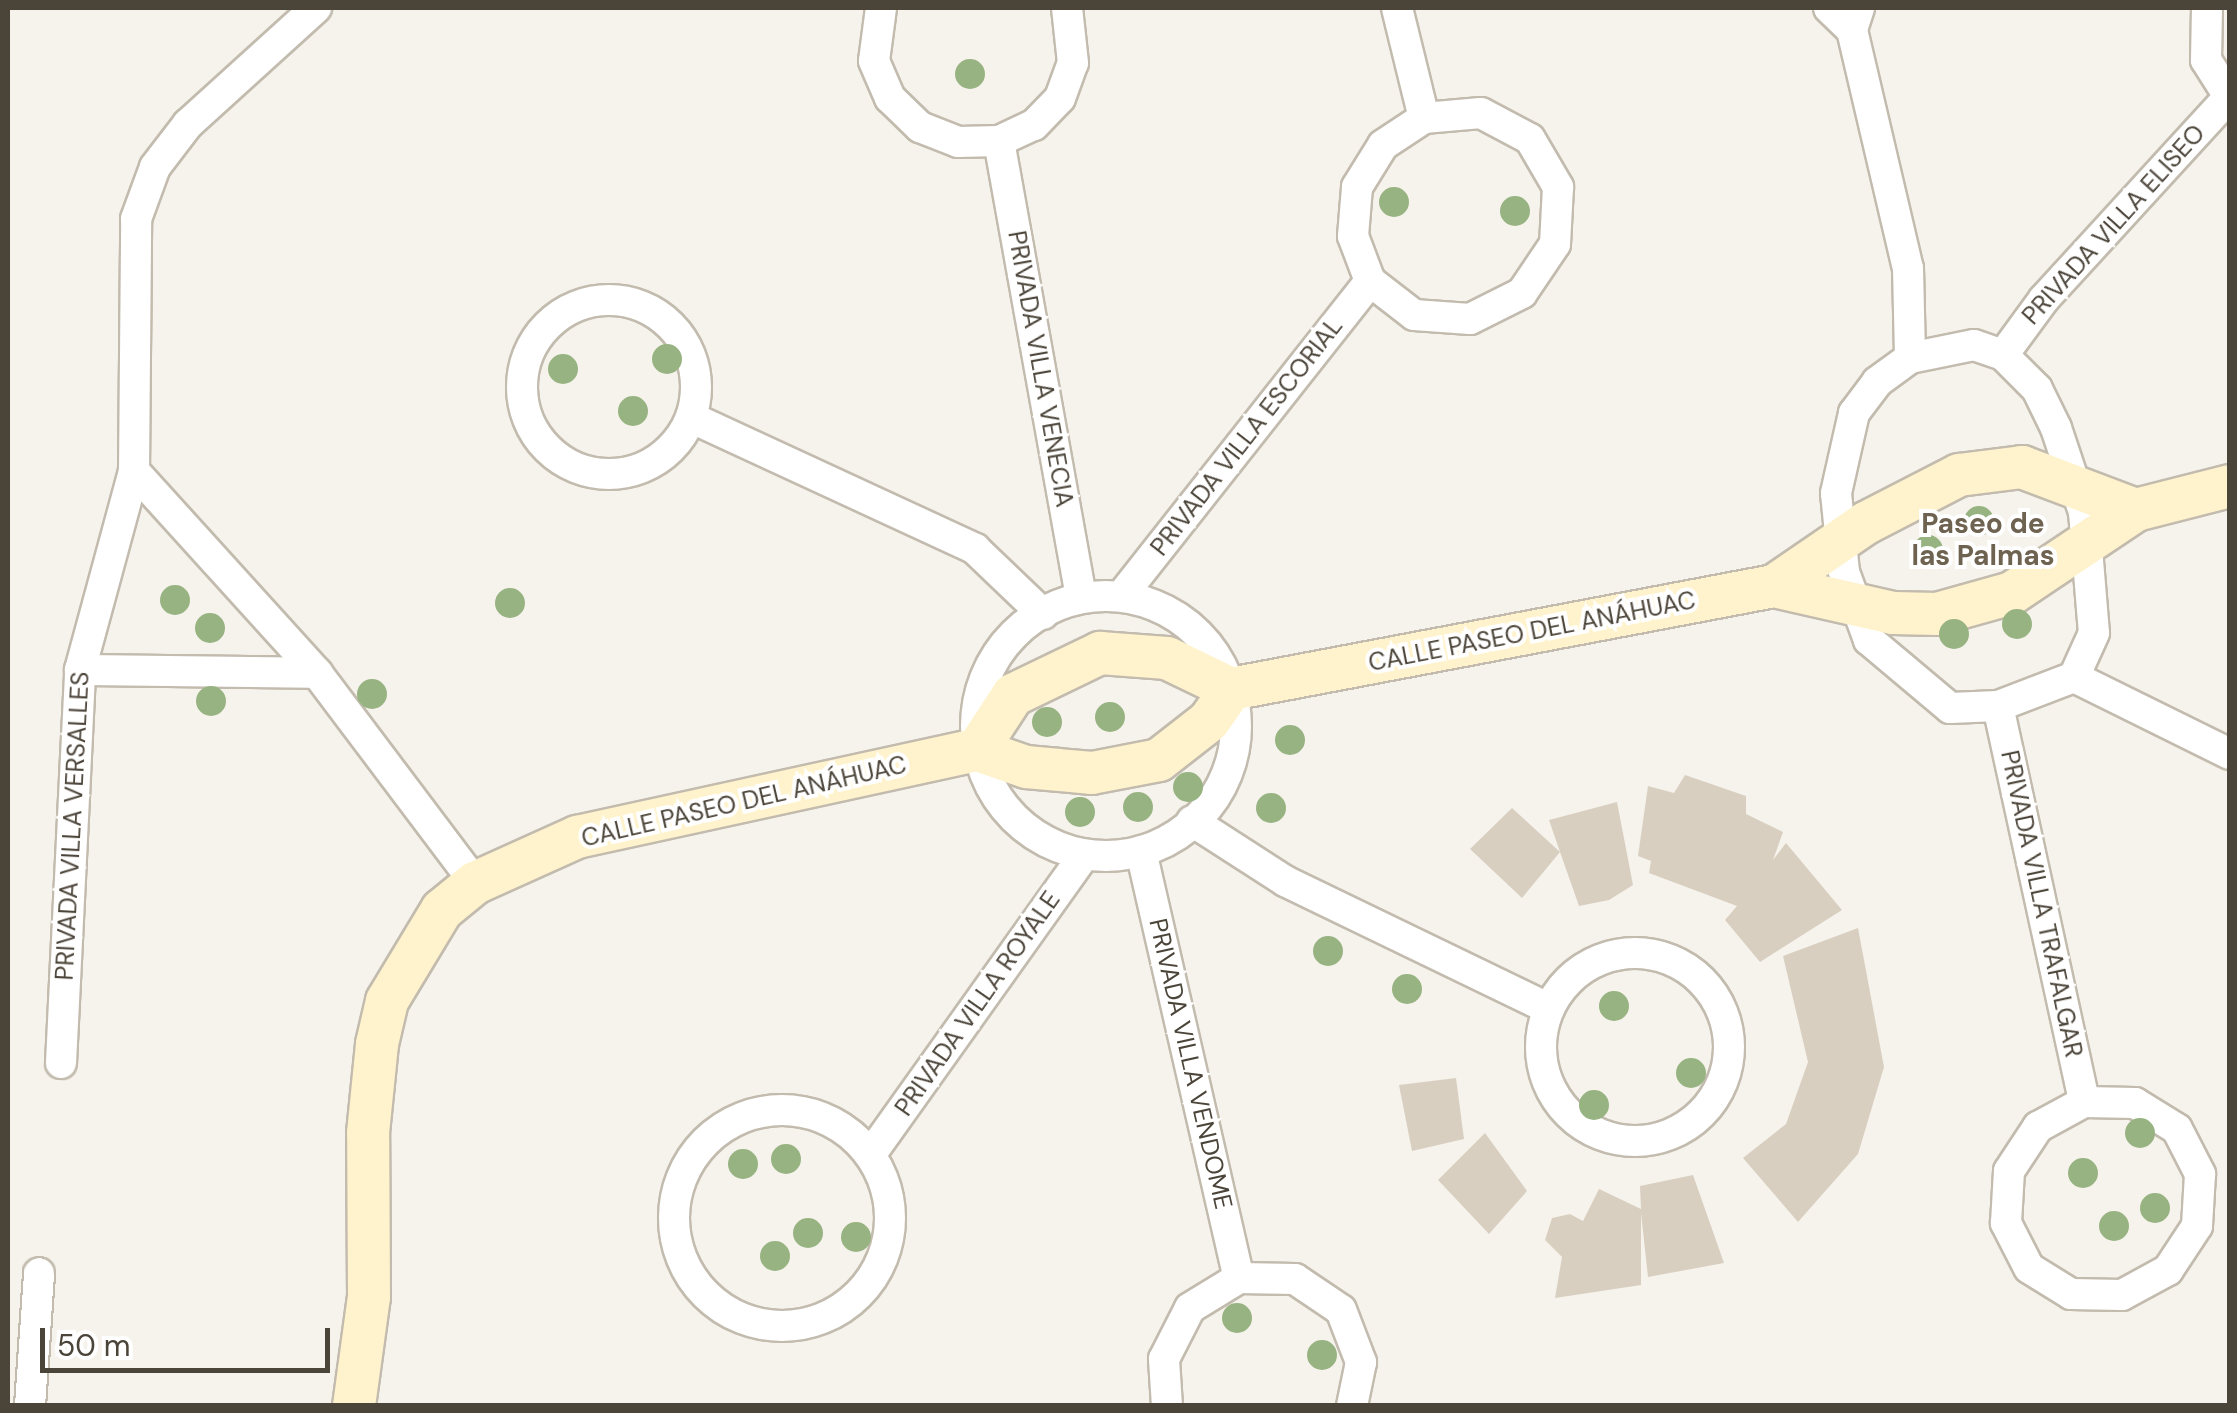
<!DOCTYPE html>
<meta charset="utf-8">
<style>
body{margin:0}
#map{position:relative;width:2237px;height:1413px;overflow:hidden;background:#f6f3ec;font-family:"DM Sans",sans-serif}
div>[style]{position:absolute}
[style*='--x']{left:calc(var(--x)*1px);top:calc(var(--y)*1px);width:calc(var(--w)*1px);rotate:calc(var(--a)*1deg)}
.building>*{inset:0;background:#d8cfc1}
.roads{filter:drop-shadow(2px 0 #c2bbae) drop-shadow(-2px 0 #c2bbae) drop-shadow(0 2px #c2bbae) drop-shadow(0 -2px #c2bbae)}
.street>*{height:30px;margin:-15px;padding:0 15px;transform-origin:15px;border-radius:15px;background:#fff}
.street>.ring{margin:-15px;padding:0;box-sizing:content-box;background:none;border:30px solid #fff;border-radius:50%}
.secondary>*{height:42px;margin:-21px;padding:0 21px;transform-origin:21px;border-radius:21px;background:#fff3cd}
.trees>*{width:30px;height:30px;margin:-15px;border-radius:50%;background:#97b381}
span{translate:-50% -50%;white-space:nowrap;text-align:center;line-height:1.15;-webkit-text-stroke:8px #fff;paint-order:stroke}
.street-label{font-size:25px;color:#4b4439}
.neighbourhood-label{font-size:28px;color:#6e6250;font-weight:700}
.frame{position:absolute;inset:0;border:10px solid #4b4439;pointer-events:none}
.scale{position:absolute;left:40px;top:1328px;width:290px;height:45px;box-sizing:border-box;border:5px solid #4b4439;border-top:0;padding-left:12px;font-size:30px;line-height:35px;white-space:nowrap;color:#4b4439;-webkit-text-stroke:8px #fff;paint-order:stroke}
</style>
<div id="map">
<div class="building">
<i style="clip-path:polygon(1685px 775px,1746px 796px,1746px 814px,1783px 832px,1773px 860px,1786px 843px,1842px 910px,1760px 962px,1725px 920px,1737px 906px,1649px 873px,1651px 861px,1638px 856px,1648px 786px,1674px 793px)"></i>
<i style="clip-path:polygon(1617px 802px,1633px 885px,1609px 900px,1579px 906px,1560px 852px,1522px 898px,1470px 849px,1512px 808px,1560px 852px,1549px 820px)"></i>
<i style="clip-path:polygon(1858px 928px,1884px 1067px,1858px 1154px,1798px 1222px,1743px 1158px,1786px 1124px,1808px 1062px,1783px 956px)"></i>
<i style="clip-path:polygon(1456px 1078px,1464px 1139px,1412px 1151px,1399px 1085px)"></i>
<i style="clip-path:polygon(1485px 1133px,1527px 1191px,1489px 1234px,1438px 1180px)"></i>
<i style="clip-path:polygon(1693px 1175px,1724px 1263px,1648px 1277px,1641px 1213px,1641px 1285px,1555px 1298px,1562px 1257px,1545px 1240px,1552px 1218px,1570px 1214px,1583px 1221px,1599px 1189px,1641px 1209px,1640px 1186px)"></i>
</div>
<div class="roads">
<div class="street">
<i style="--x:881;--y:8;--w:53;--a:97.5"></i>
<i style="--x:874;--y:61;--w:40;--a:66.6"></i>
<i style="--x:890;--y:98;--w:42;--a:44"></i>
<i style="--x:920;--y:127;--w:41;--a:21.5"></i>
<i style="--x:958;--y:142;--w:41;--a:-1.4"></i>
<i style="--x:999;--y:141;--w:38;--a:-25"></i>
<i style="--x:1034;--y:125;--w:37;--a:-46"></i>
<i style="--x:1060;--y:98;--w:37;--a:-70"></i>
<i style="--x:1073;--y:63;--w:55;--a:-96.2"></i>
<i style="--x:1397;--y:8;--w:113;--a:76.2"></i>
<i style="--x:1829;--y:8;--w:32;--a:44"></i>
<i style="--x:1859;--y:8;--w:23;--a:108"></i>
<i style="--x:1852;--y:30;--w:244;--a:76.8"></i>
<i style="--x:1908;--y:268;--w:90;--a:88.7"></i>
<i style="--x:2207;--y:8;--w:52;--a:91.1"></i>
<i style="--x:2206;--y:60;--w:45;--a:57.7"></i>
<i style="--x:1481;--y:113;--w:55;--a:28"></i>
<i style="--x:1530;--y:139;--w:56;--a:59.7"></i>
<i style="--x:1558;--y:187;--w:57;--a:93"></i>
<i style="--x:1555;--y:244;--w:59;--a:124"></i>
<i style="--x:1522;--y:293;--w:58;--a:153.4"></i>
<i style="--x:1470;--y:319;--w:56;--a:-175.9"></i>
<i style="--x:1414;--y:315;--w:56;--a:-142.3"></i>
<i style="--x:1370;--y:281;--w:48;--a:-110.7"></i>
<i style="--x:1353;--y:236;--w:49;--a:-85.3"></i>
<i style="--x:1357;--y:187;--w:49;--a:-58.2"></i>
<i style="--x:1383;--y:145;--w:49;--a:-33.4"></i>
<i style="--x:1424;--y:118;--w:57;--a:-5"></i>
<i style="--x:999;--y:141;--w:464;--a:79.8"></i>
<i class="ring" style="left:522px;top:300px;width:144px;height:144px"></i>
<i style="--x:1974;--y:345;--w:31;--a:19"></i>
<i style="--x:2003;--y:355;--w:48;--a:45"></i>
<i style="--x:2037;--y:389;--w:43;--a:64"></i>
<i style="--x:2056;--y:428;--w:89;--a:71.6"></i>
<i style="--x:2084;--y:512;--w:121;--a:85.3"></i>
<i style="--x:2094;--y:633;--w:48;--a:114.4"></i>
<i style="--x:2074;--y:677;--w:81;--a:159.1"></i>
<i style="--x:1998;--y:706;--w:48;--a:177.6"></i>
<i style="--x:1950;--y:708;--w:106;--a:-140"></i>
<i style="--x:1869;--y:640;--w:72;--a:-110.2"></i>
<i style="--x:1844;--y:572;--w:79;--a:-95.8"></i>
<i style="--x:1836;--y:493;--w:82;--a:-77.3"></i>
<i style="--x:1854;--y:413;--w:39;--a:-53"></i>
<i style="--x:1877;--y:382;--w:41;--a:-36"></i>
<i style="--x:1910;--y:358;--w:65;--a:-11.5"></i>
<i style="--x:2003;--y:355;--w:69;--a:-53.8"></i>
<i style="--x:2044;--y:299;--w:274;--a:-47.5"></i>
<i style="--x:692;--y:418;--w:312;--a:24.8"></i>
<i style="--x:975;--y:549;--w:94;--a:43.7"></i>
<i style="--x:134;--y:471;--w:273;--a:47.8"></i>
<i style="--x:317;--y:673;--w:263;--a:53"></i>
<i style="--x:1123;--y:594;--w:399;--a:-51.7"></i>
<i class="ring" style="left:976px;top:596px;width:230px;height:230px"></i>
<i style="--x:80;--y:670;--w:237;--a:0.7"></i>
<i style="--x:2074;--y:677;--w:174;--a:26.3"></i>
<i style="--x:1998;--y:706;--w:405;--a:77.7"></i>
<i style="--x:1192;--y:821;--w:111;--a:32.8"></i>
<i style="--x:1285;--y:881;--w:290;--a:25.8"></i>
<i style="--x:1141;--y:851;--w:438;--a:77.1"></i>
<i class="ring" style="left:1541px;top:953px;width:158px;height:158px"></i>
<i style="--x:61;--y:1063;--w:393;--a:-87.2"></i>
<i style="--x:80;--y:670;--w:206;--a:-74.8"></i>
<i style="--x:134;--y:471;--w:252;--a:-89.5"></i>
<i style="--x:136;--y:219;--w:55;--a:-69.9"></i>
<i style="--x:155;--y:167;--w:54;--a:-52.5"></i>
<i style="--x:188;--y:124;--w:173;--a:-42.2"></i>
<i style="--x:2084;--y:1102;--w:51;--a:1.1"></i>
<i style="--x:2135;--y:1103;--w:49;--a:31.8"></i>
<i style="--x:2177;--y:1129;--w:51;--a:62.9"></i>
<i style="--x:2200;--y:1174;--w:52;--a:93.3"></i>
<i style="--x:2197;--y:1226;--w:53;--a:123.4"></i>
<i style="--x:2168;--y:1270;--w:52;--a:151.5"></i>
<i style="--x:2122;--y:1295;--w:51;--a:-178.9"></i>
<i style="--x:2071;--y:1294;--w:49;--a:-148.2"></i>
<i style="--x:2029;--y:1268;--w:51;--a:-117.1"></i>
<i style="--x:2006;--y:1223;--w:52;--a:-86.7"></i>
<i style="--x:2009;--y:1171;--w:53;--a:-56.6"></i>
<i style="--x:2038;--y:1127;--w:52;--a:-28.5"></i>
<i class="ring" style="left:674px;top:1110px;width:186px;height:186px"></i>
<i style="--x:873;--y:1151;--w:361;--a:-54.5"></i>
<i style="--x:30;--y:1406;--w:133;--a:-86.1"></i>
<i style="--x:1167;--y:1406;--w:47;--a:-93.7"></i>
<i style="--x:1164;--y:1359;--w:57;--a:-63"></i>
<i style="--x:1190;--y:1308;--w:57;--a:-31.5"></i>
<i style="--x:1239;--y:1278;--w:56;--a:1"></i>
<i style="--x:1295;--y:1279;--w:55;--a:34"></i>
<i style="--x:1341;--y:1310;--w:56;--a:69"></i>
<i style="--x:1361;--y:1362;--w:45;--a:101.6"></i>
</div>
<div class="secondary">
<i style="--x:1774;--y:586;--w:122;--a:12.8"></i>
<i style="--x:1893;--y:613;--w:44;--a:1.3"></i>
<i style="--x:1937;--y:614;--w:78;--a:-15.6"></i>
<i style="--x:2012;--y:593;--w:149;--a:-33.8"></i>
<i style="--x:2136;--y:510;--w:97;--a:-14.3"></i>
<i style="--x:977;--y:750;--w:66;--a:-56.8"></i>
<i style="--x:1013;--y:695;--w:97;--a:-25.8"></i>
<i style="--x:1100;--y:653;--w:67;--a:4.3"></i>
<i style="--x:1167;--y:658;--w:71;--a:25.8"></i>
<i style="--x:1231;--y:689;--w:553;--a:-10.74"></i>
<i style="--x:1774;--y:586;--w:112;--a:-34.4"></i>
<i style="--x:1866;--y:523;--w:105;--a:-27.3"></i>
<i style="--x:1959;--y:475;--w:64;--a:-7.2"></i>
<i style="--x:2022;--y:467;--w:122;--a:20.7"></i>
<i style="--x:354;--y:1406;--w:110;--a:-82.2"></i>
<i style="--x:369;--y:1297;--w:164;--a:-90.3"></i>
<i style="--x:368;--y:1133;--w:89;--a:-84.2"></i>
<i style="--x:377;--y:1044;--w:44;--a:-76.9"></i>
<i style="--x:387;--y:1001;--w:106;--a:-58.9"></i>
<i style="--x:442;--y:910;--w:43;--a:-39.3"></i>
<i style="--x:475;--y:883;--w:112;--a:-24.3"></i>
<i style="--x:577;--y:837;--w:409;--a:-12.3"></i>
<i style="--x:977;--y:750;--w:52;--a:19.1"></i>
<i style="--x:1026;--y:767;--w:66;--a:5.2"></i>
<i style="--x:1092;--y:773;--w:68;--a:-11"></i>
<i style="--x:1159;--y:760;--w:63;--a:-38"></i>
<i style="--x:1209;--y:721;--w:39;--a:-55"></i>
</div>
</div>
<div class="trees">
<i style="left:970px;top:74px"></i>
<i style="left:1394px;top:202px"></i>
<i style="left:1515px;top:211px"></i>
<i style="left:667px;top:359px"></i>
<i style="left:563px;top:369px"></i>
<i style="left:633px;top:411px"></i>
<i style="left:1979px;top:521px"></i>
<i style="left:1928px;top:550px"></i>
<i style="left:175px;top:600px"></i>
<i style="left:510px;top:603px"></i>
<i style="left:2017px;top:624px"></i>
<i style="left:210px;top:628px"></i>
<i style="left:1954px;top:634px"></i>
<i style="left:372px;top:694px"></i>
<i style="left:211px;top:701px"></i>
<i style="left:1110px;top:717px"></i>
<i style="left:1047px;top:722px"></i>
<i style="left:1290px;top:740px"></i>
<i style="left:1188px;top:787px"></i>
<i style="left:1138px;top:807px"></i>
<i style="left:1271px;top:808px"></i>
<i style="left:1080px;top:812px"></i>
<i style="left:1328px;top:951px"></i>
<i style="left:1407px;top:989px"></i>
<i style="left:1614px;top:1006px"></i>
<i style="left:1691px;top:1073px"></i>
<i style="left:1594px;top:1105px"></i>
<i style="left:2140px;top:1133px"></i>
<i style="left:786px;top:1159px"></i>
<i style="left:743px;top:1164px"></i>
<i style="left:2083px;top:1173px"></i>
<i style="left:2155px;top:1208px"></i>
<i style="left:2114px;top:1226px"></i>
<i style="left:808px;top:1233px"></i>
<i style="left:856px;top:1237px"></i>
<i style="left:775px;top:1256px"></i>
<i style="left:1237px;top:1318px"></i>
<i style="left:1322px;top:1355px"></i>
</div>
<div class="street-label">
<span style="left:2114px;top:225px;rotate:-48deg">PRIVADA VILLA ELISEO</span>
<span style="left:1040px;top:369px;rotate:80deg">PRIVADA VILLA VENECIA</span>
<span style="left:1247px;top:437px;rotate:-52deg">PRIVADA VILLA ESCORIAL</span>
<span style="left:1532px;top:632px;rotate:-11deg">CALLE PASEO DEL ANÁHUAC</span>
<span style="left:744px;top:802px;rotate:-13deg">CALLE PASEO DEL ANÁHUAC</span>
<span style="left:73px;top:826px;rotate:-87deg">PRIVADA VILLA VERSALLES</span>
<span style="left:2041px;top:904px;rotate:78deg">PRIVADA VILLA TRAFALGAR</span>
<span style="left:978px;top:1004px;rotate:-55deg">PRIVADA VILLA ROYALE</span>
<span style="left:1190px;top:1064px;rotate:77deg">PRIVADA VILLA VENDOME</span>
</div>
<div class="neighbourhood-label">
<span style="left:1983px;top:540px">Paseo de<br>las Palmas</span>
</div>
<div class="frame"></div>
<div class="scale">50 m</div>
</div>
